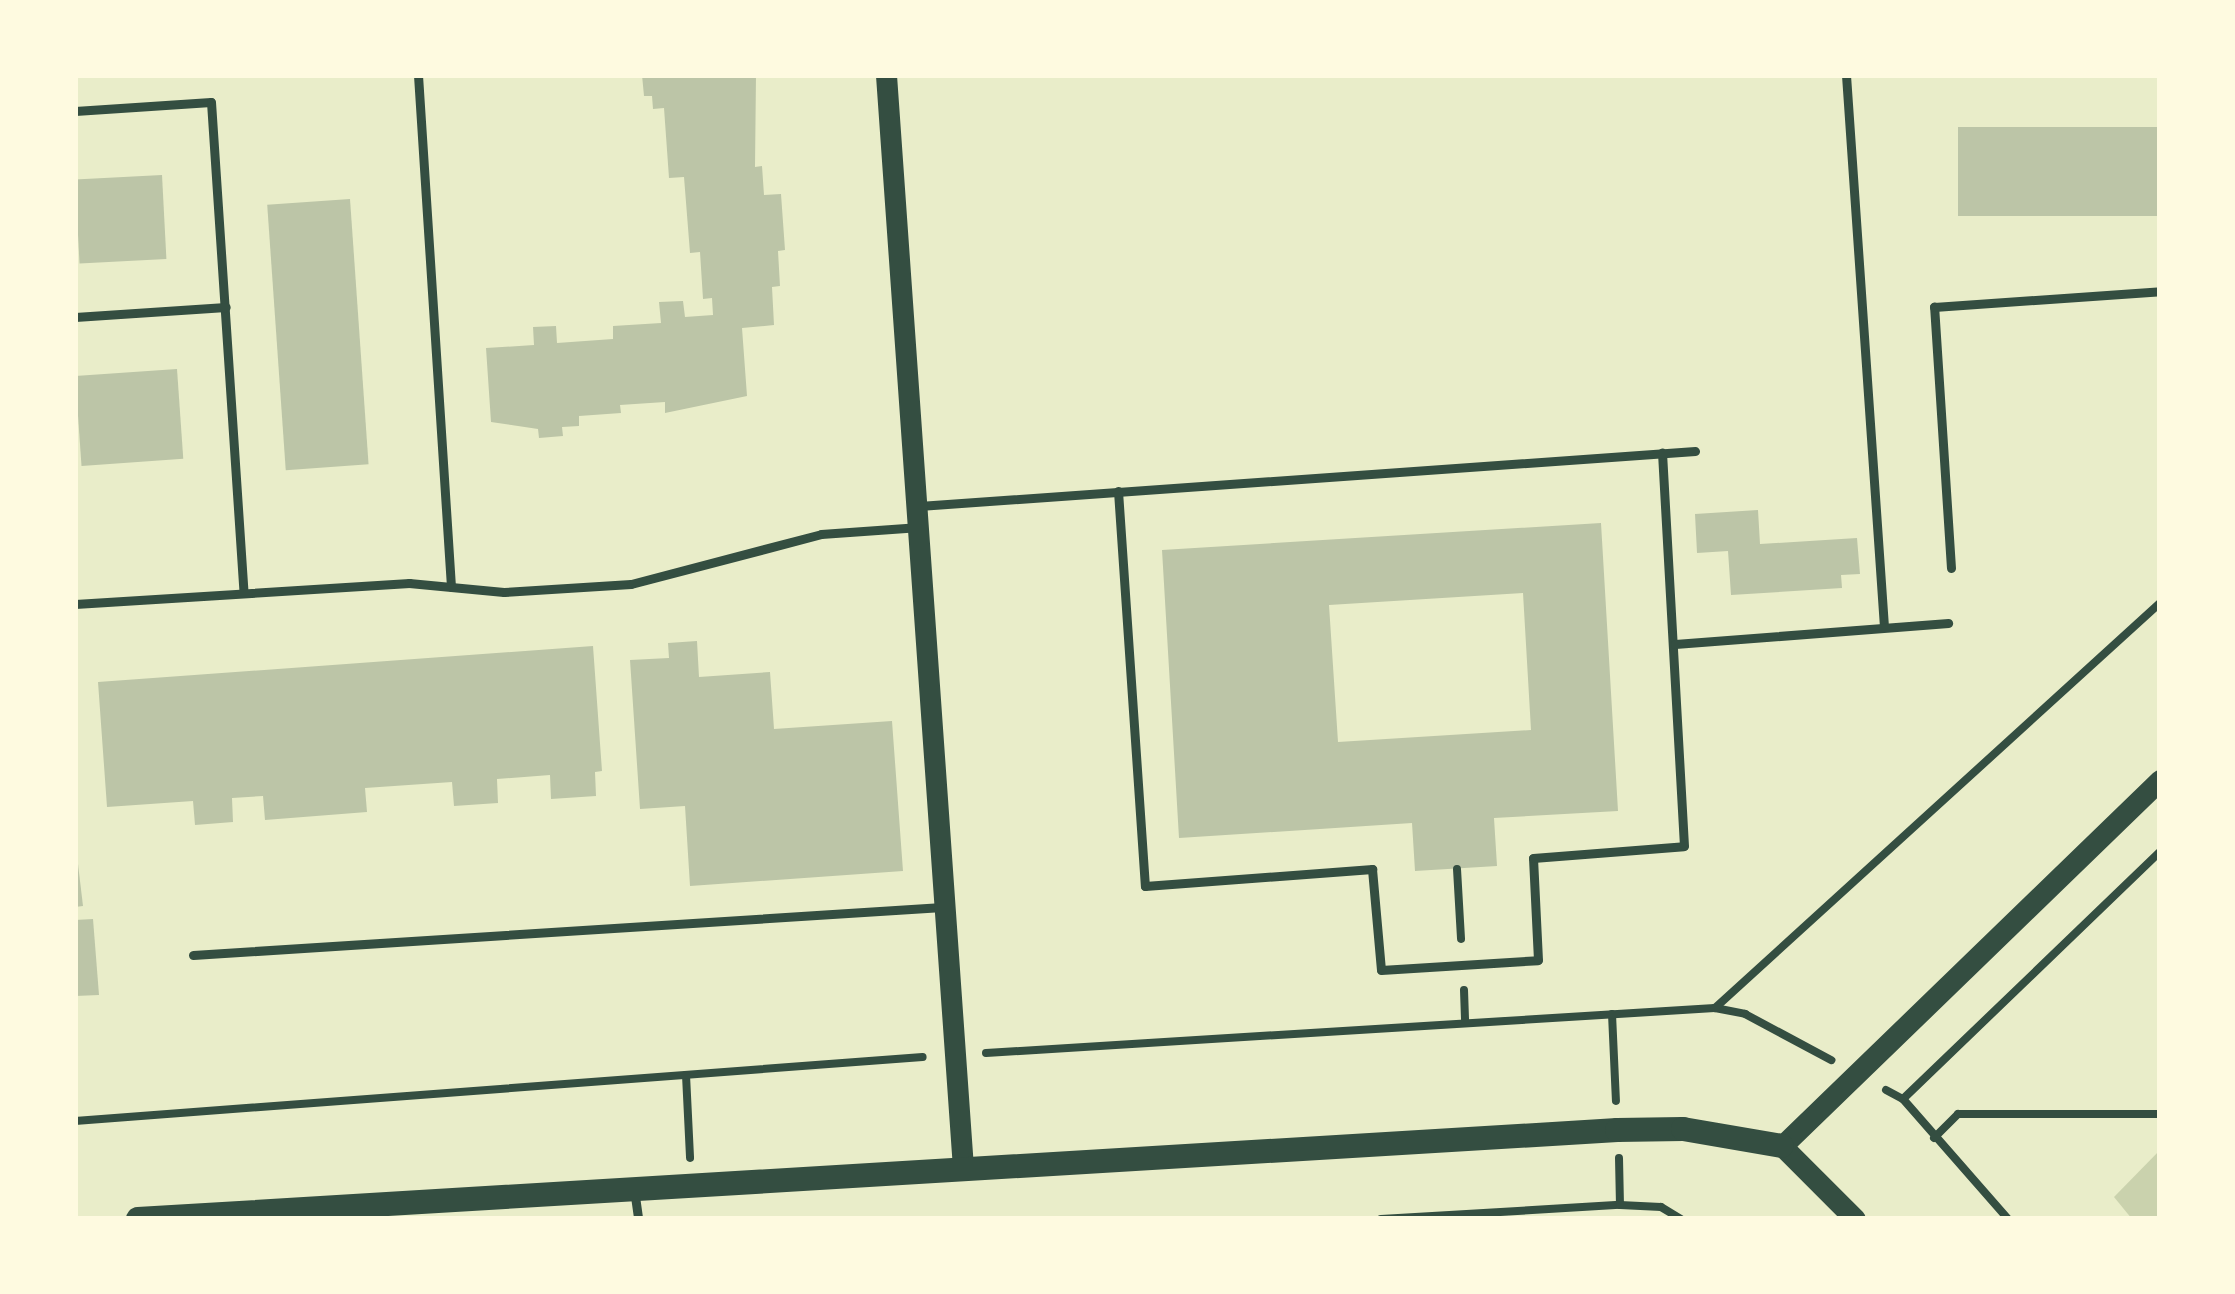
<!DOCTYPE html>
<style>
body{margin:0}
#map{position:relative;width:2235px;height:1294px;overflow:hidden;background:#e9edc9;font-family:"Noto Sans",sans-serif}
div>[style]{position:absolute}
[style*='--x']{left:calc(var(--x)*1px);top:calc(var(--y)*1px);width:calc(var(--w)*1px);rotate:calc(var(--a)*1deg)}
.green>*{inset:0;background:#cad2ad}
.building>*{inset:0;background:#bcc5a7;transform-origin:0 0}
.path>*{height:8px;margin:-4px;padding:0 4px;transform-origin:4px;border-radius:4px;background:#344e41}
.service>*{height:9px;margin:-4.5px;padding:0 4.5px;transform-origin:4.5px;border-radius:4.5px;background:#344e41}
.tertiary>*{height:21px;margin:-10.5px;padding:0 10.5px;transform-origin:10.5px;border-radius:10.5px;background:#344e41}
.secondary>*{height:24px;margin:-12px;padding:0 12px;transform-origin:12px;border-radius:12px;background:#344e41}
span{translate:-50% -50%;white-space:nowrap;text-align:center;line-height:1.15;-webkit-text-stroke:10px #fefae0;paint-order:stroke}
.frame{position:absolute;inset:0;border:78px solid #fefae0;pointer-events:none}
</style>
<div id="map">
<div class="green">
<i style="clip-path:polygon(2160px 1150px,2160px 1219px,2132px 1219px,2114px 1197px)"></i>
</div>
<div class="building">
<i style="clip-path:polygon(642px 75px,756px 75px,755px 167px,762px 166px,764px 195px,781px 194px,785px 250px,778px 251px,780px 286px,772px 287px,774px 325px,742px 328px,747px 396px,665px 413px,665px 402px,620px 405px,621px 413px,579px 416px,579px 426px,562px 427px,563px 436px,539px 438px,538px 429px,491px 422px,486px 348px,534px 345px,533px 327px,556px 326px,557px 343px,613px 339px,613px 326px,661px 323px,659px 302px,683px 301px,685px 317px,713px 315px,712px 298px,703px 299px,700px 252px,690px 253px,684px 177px,669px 178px,664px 108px,653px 109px,652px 96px,644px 96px)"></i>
<i style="left:2160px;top:127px;width:89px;height:202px;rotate:90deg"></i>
<i style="left:162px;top:175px;width:84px;height:87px;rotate:87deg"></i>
<i style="left:350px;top:199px;width:266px;height:83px;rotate:86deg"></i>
<i style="left:177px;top:369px;width:90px;height:102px;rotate:86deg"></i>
<i style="clip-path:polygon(1758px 510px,1760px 544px,1857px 538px,1860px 574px,1841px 575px,1842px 588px,1731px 595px,1728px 551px,1697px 553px,1695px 514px)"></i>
<i style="clip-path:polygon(evenodd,1601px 523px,1618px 811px,1494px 818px,1497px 866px,1415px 871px,1412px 823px,1179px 838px,1162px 550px,1601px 523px,1523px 593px,1531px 730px,1338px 742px,1329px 605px,1523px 593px)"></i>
<i style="clip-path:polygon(697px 641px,699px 677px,770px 672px,774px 729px,892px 721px,903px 871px,690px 886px,685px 806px,640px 809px,630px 660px,669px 658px,668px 643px)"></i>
<i style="clip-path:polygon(593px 646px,602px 771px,595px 772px,596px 796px,551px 799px,550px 775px,497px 779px,498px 803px,454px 806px,452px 782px,365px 788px,367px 812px,265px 820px,263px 796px,232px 798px,233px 822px,195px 825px,193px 801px,107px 807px,98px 682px)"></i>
<i style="clip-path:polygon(75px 839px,83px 906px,75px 907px)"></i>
<i style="clip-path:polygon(93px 919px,99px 995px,75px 996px,75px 920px)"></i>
</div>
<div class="path">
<i style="--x:1457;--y:869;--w:70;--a:86.7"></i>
<i style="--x:1464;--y:990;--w:33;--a:88"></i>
<i style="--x:1715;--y:1008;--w:31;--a:11"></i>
<i style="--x:1745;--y:1014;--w:98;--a:28.1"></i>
<i style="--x:1612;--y:1014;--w:87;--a:87.4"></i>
<i style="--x:986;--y:1053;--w:730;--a:-3.53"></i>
<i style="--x:1715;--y:1008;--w:602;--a:-42.31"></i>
<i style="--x:686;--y:1075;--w:83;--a:87.2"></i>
<i style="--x:1886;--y:1090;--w:19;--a:28"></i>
<i style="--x:1903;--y:1099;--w:159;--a:48.8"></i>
<i style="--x:1903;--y:1099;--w:356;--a:-43.9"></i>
<i style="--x:75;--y:1121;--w:850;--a:-4.32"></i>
<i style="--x:1934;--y:1138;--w:34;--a:-45"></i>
<i style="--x:1958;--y:1114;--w:202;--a:0"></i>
<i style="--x:1619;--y:1158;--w:47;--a:88.8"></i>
<i style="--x:1381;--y:1219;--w:239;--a:-3.4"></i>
<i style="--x:1620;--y:1205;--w:41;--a:2.8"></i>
<i style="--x:1661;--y:1207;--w:23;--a:31"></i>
</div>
<div class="service">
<i style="--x:418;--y:75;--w:513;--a:86.31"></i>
<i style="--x:1846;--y:75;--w:553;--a:86.06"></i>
<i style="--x:75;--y:111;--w:136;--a:-3.8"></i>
<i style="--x:211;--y:102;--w:492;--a:86.2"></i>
<i style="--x:75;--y:317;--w:151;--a:-3.8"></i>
<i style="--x:1118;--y:491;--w:396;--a:86.1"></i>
<i style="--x:1145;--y:886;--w:228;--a:-4.3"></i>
<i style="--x:1372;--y:869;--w:101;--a:84.9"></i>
<i style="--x:1381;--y:970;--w:157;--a:-3.6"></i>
<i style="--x:1538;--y:960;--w:102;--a:-92.8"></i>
<i style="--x:1533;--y:858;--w:151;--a:-4.5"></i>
<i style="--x:1684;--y:846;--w:394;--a:-93.2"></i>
<i style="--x:919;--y:506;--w:778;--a:-4.05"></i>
<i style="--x:1951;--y:568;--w:262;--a:-93.7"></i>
<i style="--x:1934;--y:307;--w:227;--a:-4"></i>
<i style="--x:75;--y:604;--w:335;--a:-3.6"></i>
<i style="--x:409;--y:583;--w:95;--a:5.4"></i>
<i style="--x:504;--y:592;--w:127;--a:-3.6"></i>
<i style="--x:631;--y:584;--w:196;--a:-14.7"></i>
<i style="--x:821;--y:534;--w:99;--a:-4"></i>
<i style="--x:1675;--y:644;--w:274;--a:-4.4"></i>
<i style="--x:193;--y:955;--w:751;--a:-3.67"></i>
<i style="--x:634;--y:1189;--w:30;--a:82"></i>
</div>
<div class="tertiary">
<i style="--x:886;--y:75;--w:1095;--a:85.97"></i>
<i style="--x:1855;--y:1219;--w:103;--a:-135"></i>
<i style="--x:1782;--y:1146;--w:526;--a:-44.08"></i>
</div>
<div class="secondary">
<i style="--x:138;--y:1219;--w:1482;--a:-3.44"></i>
<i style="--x:1617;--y:1130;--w:66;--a:-0.9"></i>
<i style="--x:1683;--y:1129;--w:100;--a:9.7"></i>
</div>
<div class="frame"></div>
</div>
